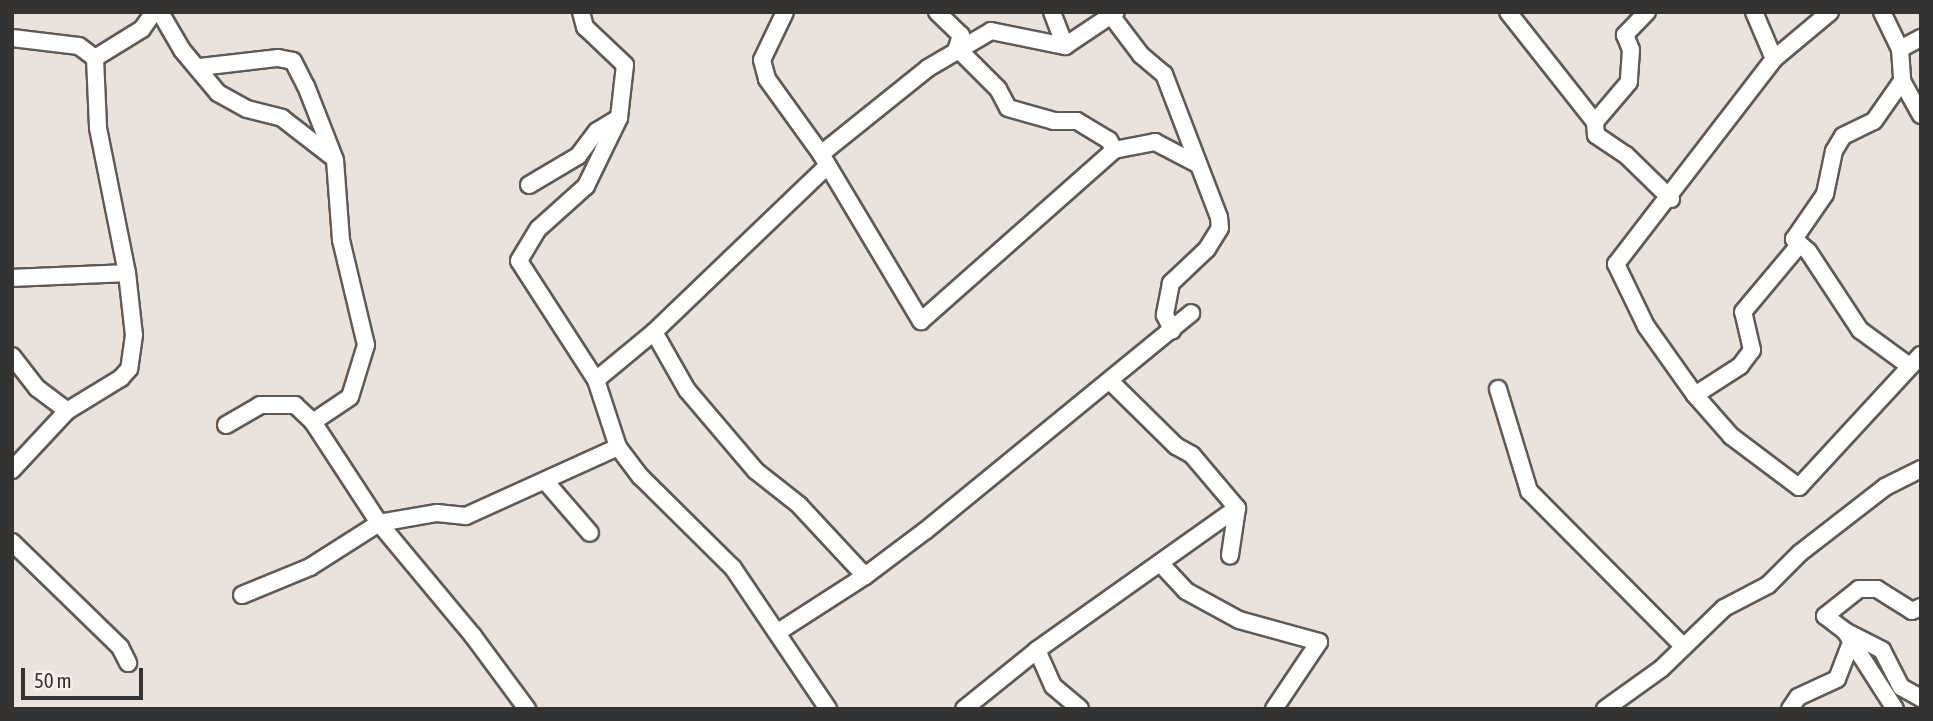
<!DOCTYPE html>
<style>
body{margin:0}
#map{position:relative;width:1933px;height:721px;overflow:hidden;background:#e9e2dd;font-family:"Asap Condensed",sans-serif}
div>[style]{position:absolute}
[style*='--x']{left:calc(var(--x)*1px);top:calc(var(--y)*1px);width:calc(var(--w)*1px);rotate:calc(var(--a)*1deg)}
.roads{filter:drop-shadow(2px 0 #605a56) drop-shadow(-2px 0 #605a56) drop-shadow(0 2px #605a56) drop-shadow(0 -2px #605a56)}
.minor>*{height:16px;margin:-8px;padding:0 8px;transform-origin:8px;border-radius:8px;background:#fff}
span{translate:-50% -50%;white-space:nowrap;text-align:center;line-height:1.15;-webkit-text-stroke:5px #f7efea;paint-order:stroke}
.frame{position:absolute;inset:0;border:14px solid #353331;pointer-events:none}
.scale{position:absolute;left:21px;top:668px;width:122px;height:32px;box-sizing:border-box;border:4px solid #353331;border-top:0;padding-left:9px;font-size:21px;line-height:24px;white-space:nowrap;color:#353331;-webkit-text-stroke:5px #f7efea;paint-order:stroke}
</style>
<div id="map">
<div class="roads">
<div class="minor">
<i style="--x:160;--y:12;--w:44;--a:59.9"></i>
<i style="--x:182;--y:50;--w:56;--a:50.1"></i>
<i style="--x:218;--y:93;--w:33;--a:29"></i>
<i style="--x:247;--y:109;--w:36;--a:14"></i>
<i style="--x:282;--y:118;--w:62;--a:37.8"></i>
<i style="--x:581;--y:12;--w:16;--a:75"></i>
<i style="--x:585;--y:27;--w:55;--a:43.5"></i>
<i style="--x:625;--y:65;--w:53;--a:96.5"></i>
<i style="--x:619;--y:118;--w:76;--a:115.9"></i>
<i style="--x:586;--y:186;--w:64;--a:138.1"></i>
<i style="--x:538;--y:229;--w:37;--a:121"></i>
<i style="--x:519;--y:261;--w:142;--a:57.1"></i>
<i style="--x:596;--y:380;--w:71;--a:71.8"></i>
<i style="--x:618;--y:447;--w:38;--a:53"></i>
<i style="--x:641;--y:477;--w:129;--a:44.7"></i>
<i style="--x:733;--y:568;--w:170;--a:56"></i>
<i style="--x:785;--y:12;--w:53;--a:115.6"></i>
<i style="--x:762;--y:60;--w:20;--a:75"></i>
<i style="--x:767;--y:79;--w:92;--a:54.2"></i>
<i style="--x:821;--y:154;--w:195;--a:59.1"></i>
<i style="--x:921;--y:321;--w:258;--a:-41.5"></i>
<i style="--x:1114;--y:150;--w:42;--a:-11"></i>
<i style="--x:1155;--y:142;--w:47;--a:27.6"></i>
<i style="--x:937;--y:12;--w:33;--a:44"></i>
<i style="--x:961;--y:35;--w:14;--a:107"></i>
<i style="--x:957;--y:48;--w:58;--a:45"></i>
<i style="--x:998;--y:89;--w:21;--a:62"></i>
<i style="--x:1008;--y:108;--w:48;--a:15.8"></i>
<i style="--x:1054;--y:121;--w:23;--a:0"></i>
<i style="--x:1077;--y:121;--w:37;--a:31"></i>
<i style="--x:1109;--y:140;--w:11;--a:63"></i>
<i style="--x:1052;--y:12;--w:36;--a:69"></i>
<i style="--x:1508;--y:12;--w:140;--a:51.7"></i>
<i style="--x:1647;--y:12;--w:32;--a:134"></i>
<i style="--x:1625;--y:35;--w:16;--a:68"></i>
<i style="--x:1631;--y:50;--w:32;--a:94"></i>
<i style="--x:1629;--y:82;--w:52;--a:130.4"></i>
<i style="--x:1595;--y:122;--w:13;--a:86"></i>
<i style="--x:1596;--y:135;--w:36;--a:34"></i>
<i style="--x:1626;--y:155;--w:63;--a:44.4"></i>
<i style="--x:1754;--y:12;--w:51;--a:66.9"></i>
<i style="--x:1830;--y:12;--w:73;--a:140"></i>
<i style="--x:1774;--y:59;--w:259;--a:127.6"></i>
<i style="--x:1616;--y:264;--w:69;--a:64.2"></i>
<i style="--x:1646;--y:326;--w:85;--a:54.6"></i>
<i style="--x:1695;--y:395;--w:55;--a:48.7"></i>
<i style="--x:1731;--y:436;--w:85;--a:36.9"></i>
<i style="--x:1799;--y:487;--w:180;--a:-47.3"></i>
<i style="--x:1882;--y:12;--w:41;--a:64.1"></i>
<i style="--x:1900;--y:49;--w:32;--a:86"></i>
<i style="--x:1902;--y:81;--w:39;--a:61"></i>
<i style="--x:1113;--y:18;--w:46;--a:52.9"></i>
<i style="--x:1141;--y:55;--w:30;--a:40"></i>
<i style="--x:1164;--y:74;--w:153;--a:69"></i>
<i style="--x:1219;--y:217;--w:11;--a:85"></i>
<i style="--x:1220;--y:228;--w:25;--a:122"></i>
<i style="--x:1207;--y:249;--w:50;--a:136.6"></i>
<i style="--x:1171;--y:283;--w:33;--a:101"></i>
<i style="--x:1165;--y:315;--w:17;--a:65"></i>
<i style="--x:12;--y:38;--w:67;--a:6.8"></i>
<i style="--x:79;--y:46;--w:20;--a:37"></i>
<i style="--x:95;--y:58;--w:70;--a:87.5"></i>
<i style="--x:98;--y:128;--w:148;--a:78.7"></i>
<i style="--x:127;--y:273;--w:62;--a:83.6"></i>
<i style="--x:134;--y:335;--w:34;--a:98"></i>
<i style="--x:129;--y:369;--w:12;--a:132"></i>
<i style="--x:121;--y:378;--w:63;--a:148.6"></i>
<i style="--x:67;--y:411;--w:81;--a:133"></i>
<i style="--x:1065;--y:46;--w:61;--a:-33.7"></i>
<i style="--x:1900;--y:49;--w:24;--a:-28"></i>
<i style="--x:95;--y:58;--w:55;--a:-31.7"></i>
<i style="--x:142;--y:29;--w:21;--a:-55"></i>
<i style="--x:200;--y:67;--w:79;--a:-6.6"></i>
<i style="--x:278;--y:58;--w:15;--a:11"></i>
<i style="--x:293;--y:61;--w:28;--a:63"></i>
<i style="--x:306;--y:86;--w:79;--a:68.6"></i>
<i style="--x:335;--y:160;--w:80;--a:85.7"></i>
<i style="--x:341;--y:240;--w:108;--a:76.6"></i>
<i style="--x:366;--y:345;--w:54;--a:107.1"></i>
<i style="--x:350;--y:397;--w:45;--a:146"></i>
<i style="--x:313;--y:422;--w:121;--a:56.8"></i>
<i style="--x:379;--y:523;--w:147;--a:50.2"></i>
<i style="--x:473;--y:636;--w:91;--a:53.5"></i>
<i style="--x:821;--y:154;--w:137;--a:-38.8"></i>
<i style="--x:928;--y:68;--w:73;--a:-30.4"></i>
<i style="--x:991;--y:31;--w:76;--a:11.5"></i>
<i style="--x:529;--y:185;--w:57;--a:-30.6"></i>
<i style="--x:578;--y:156;--w:31;--a:-53"></i>
<i style="--x:597;--y:131;--w:26;--a:-31"></i>
<i style="--x:1794;--y:239;--w:18;--a:41"></i>
<i style="--x:1808;--y:251;--w:95;--a:56.6"></i>
<i style="--x:1860;--y:330;--w:59;--a:36.1"></i>
<i style="--x:12;--y:278;--w:115;--a:-2.5"></i>
<i style="--x:654;--y:332;--w:67;--a:60.4"></i>
<i style="--x:687;--y:390;--w:106;--a:49.6"></i>
<i style="--x:756;--y:471;--w:55;--a:38.3"></i>
<i style="--x:799;--y:505;--w:97;--a:47.1"></i>
<i style="--x:12;--y:356;--w:41;--a:52"></i>
<i style="--x:37;--y:388;--w:38;--a:37"></i>
<i style="--x:596;--y:380;--w:75;--a:-39.6"></i>
<i style="--x:654;--y:332;--w:238;--a:-43.8"></i>
<i style="--x:1110;--y:381;--w:93;--a:44.6"></i>
<i style="--x:1176;--y:446;--w:18;--a:29"></i>
<i style="--x:1192;--y:455;--w:70;--a:49.7"></i>
<i style="--x:1237;--y:508;--w:48;--a:98.5"></i>
<i style="--x:1498;--y:389;--w:107;--a:73.1"></i>
<i style="--x:1529;--y:491;--w:217;--a:45.2"></i>
<i style="--x:1695;--y:395;--w:54;--a:-32.8"></i>
<i style="--x:1740;--y:366;--w:20;--a:-53"></i>
<i style="--x:1752;--y:350;--w:39;--a:-103"></i>
<i style="--x:1743;--y:312;--w:87;--a:-50.1"></i>
<i style="--x:1799;--y:245;--w:8;--a:-130"></i>
<i style="--x:1794;--y:239;--w:55;--a:-55.4"></i>
<i style="--x:1825;--y:194;--w:44;--a:-78.2"></i>
<i style="--x:1834;--y:151;--w:17;--a:-59"></i>
<i style="--x:1843;--y:136;--w:34;--a:-26"></i>
<i style="--x:1874;--y:121;--w:49;--a:-55"></i>
<i style="--x:226;--y:425;--w:39;--a:-30"></i>
<i style="--x:260;--y:405;--w:35;--a:0"></i>
<i style="--x:295;--y:405;--w:25;--a:43"></i>
<i style="--x:546;--y:482;--w:67;--a:49.2"></i>
<i style="--x:12;--y:542;--w:151;--a:44.2"></i>
<i style="--x:120;--y:647;--w:18;--a:63"></i>
<i style="--x:1160;--y:563;--w:38;--a:47"></i>
<i style="--x:1186;--y:591;--w:60;--a:28.7"></i>
<i style="--x:1239;--y:620;--w:83;--a:15.4"></i>
<i style="--x:1319;--y:642;--w:81;--a:123.9"></i>
<i style="--x:242;--y:595;--w:74;--a:-22.4"></i>
<i style="--x:310;--y:567;--w:82;--a:-32.5"></i>
<i style="--x:379;--y:523;--w:59;--a:-9.8"></i>
<i style="--x:437;--y:513;--w:29;--a:6"></i>
<i style="--x:466;--y:516;--w:167;--a:-24.4"></i>
<i style="--x:1845;--y:631;--w:42;--a:27.2"></i>
<i style="--x:1882;--y:650;--w:42;--a:62.8"></i>
<i style="--x:1901;--y:687;--w:23;--a:29"></i>
<i style="--x:778;--y:632;--w:103;--a:-32.8"></i>
<i style="--x:865;--y:576;--w:75;--a:-36.9"></i>
<i style="--x:925;--y:531;--w:344;--a:-39.3"></i>
<i style="--x:1037;--y:650;--w:39;--a:66"></i>
<i style="--x:1053;--y:686;--w:35;--a:40"></i>
<i style="--x:964;--y:709;--w:94;--a:-38.9"></i>
<i style="--x:1037;--y:650;--w:245;--a:-35.4"></i>
<i style="--x:1605;--y:709;--w:70;--a:-35.7"></i>
<i style="--x:1662;--y:668;--w:86;--a:-44.1"></i>
<i style="--x:1724;--y:608;--w:50;--a:-27.6"></i>
<i style="--x:1768;--y:585;--w:45;--a:-45"></i>
<i style="--x:1800;--y:553;--w:108;--a:-37.8"></i>
<i style="--x:1885;--y:487;--w:40;--a:-26.6"></i>
<i style="--x:1790;--y:709;--w:14;--a:-56"></i>
<i style="--x:1798;--y:697;--w:43;--a:-24.8"></i>
<i style="--x:1837;--y:679;--w:39;--a:-69"></i>
<i style="--x:1895;--y:709;--w:93;--a:-122.7"></i>
<i style="--x:1845;--y:631;--w:25;--a:-143"></i>
<i style="--x:1825;--y:616;--w:43;--a:-38.5"></i>
<i style="--x:1859;--y:589;--w:18;--a:0"></i>
<i style="--x:1877;--y:589;--w:41;--a:32.2"></i>
<i style="--x:1912;--y:611;--w:10;--a:-24"></i>
</div>
</div>
<div class="frame"></div>
<div class="scale">50 m</div>
</div>
